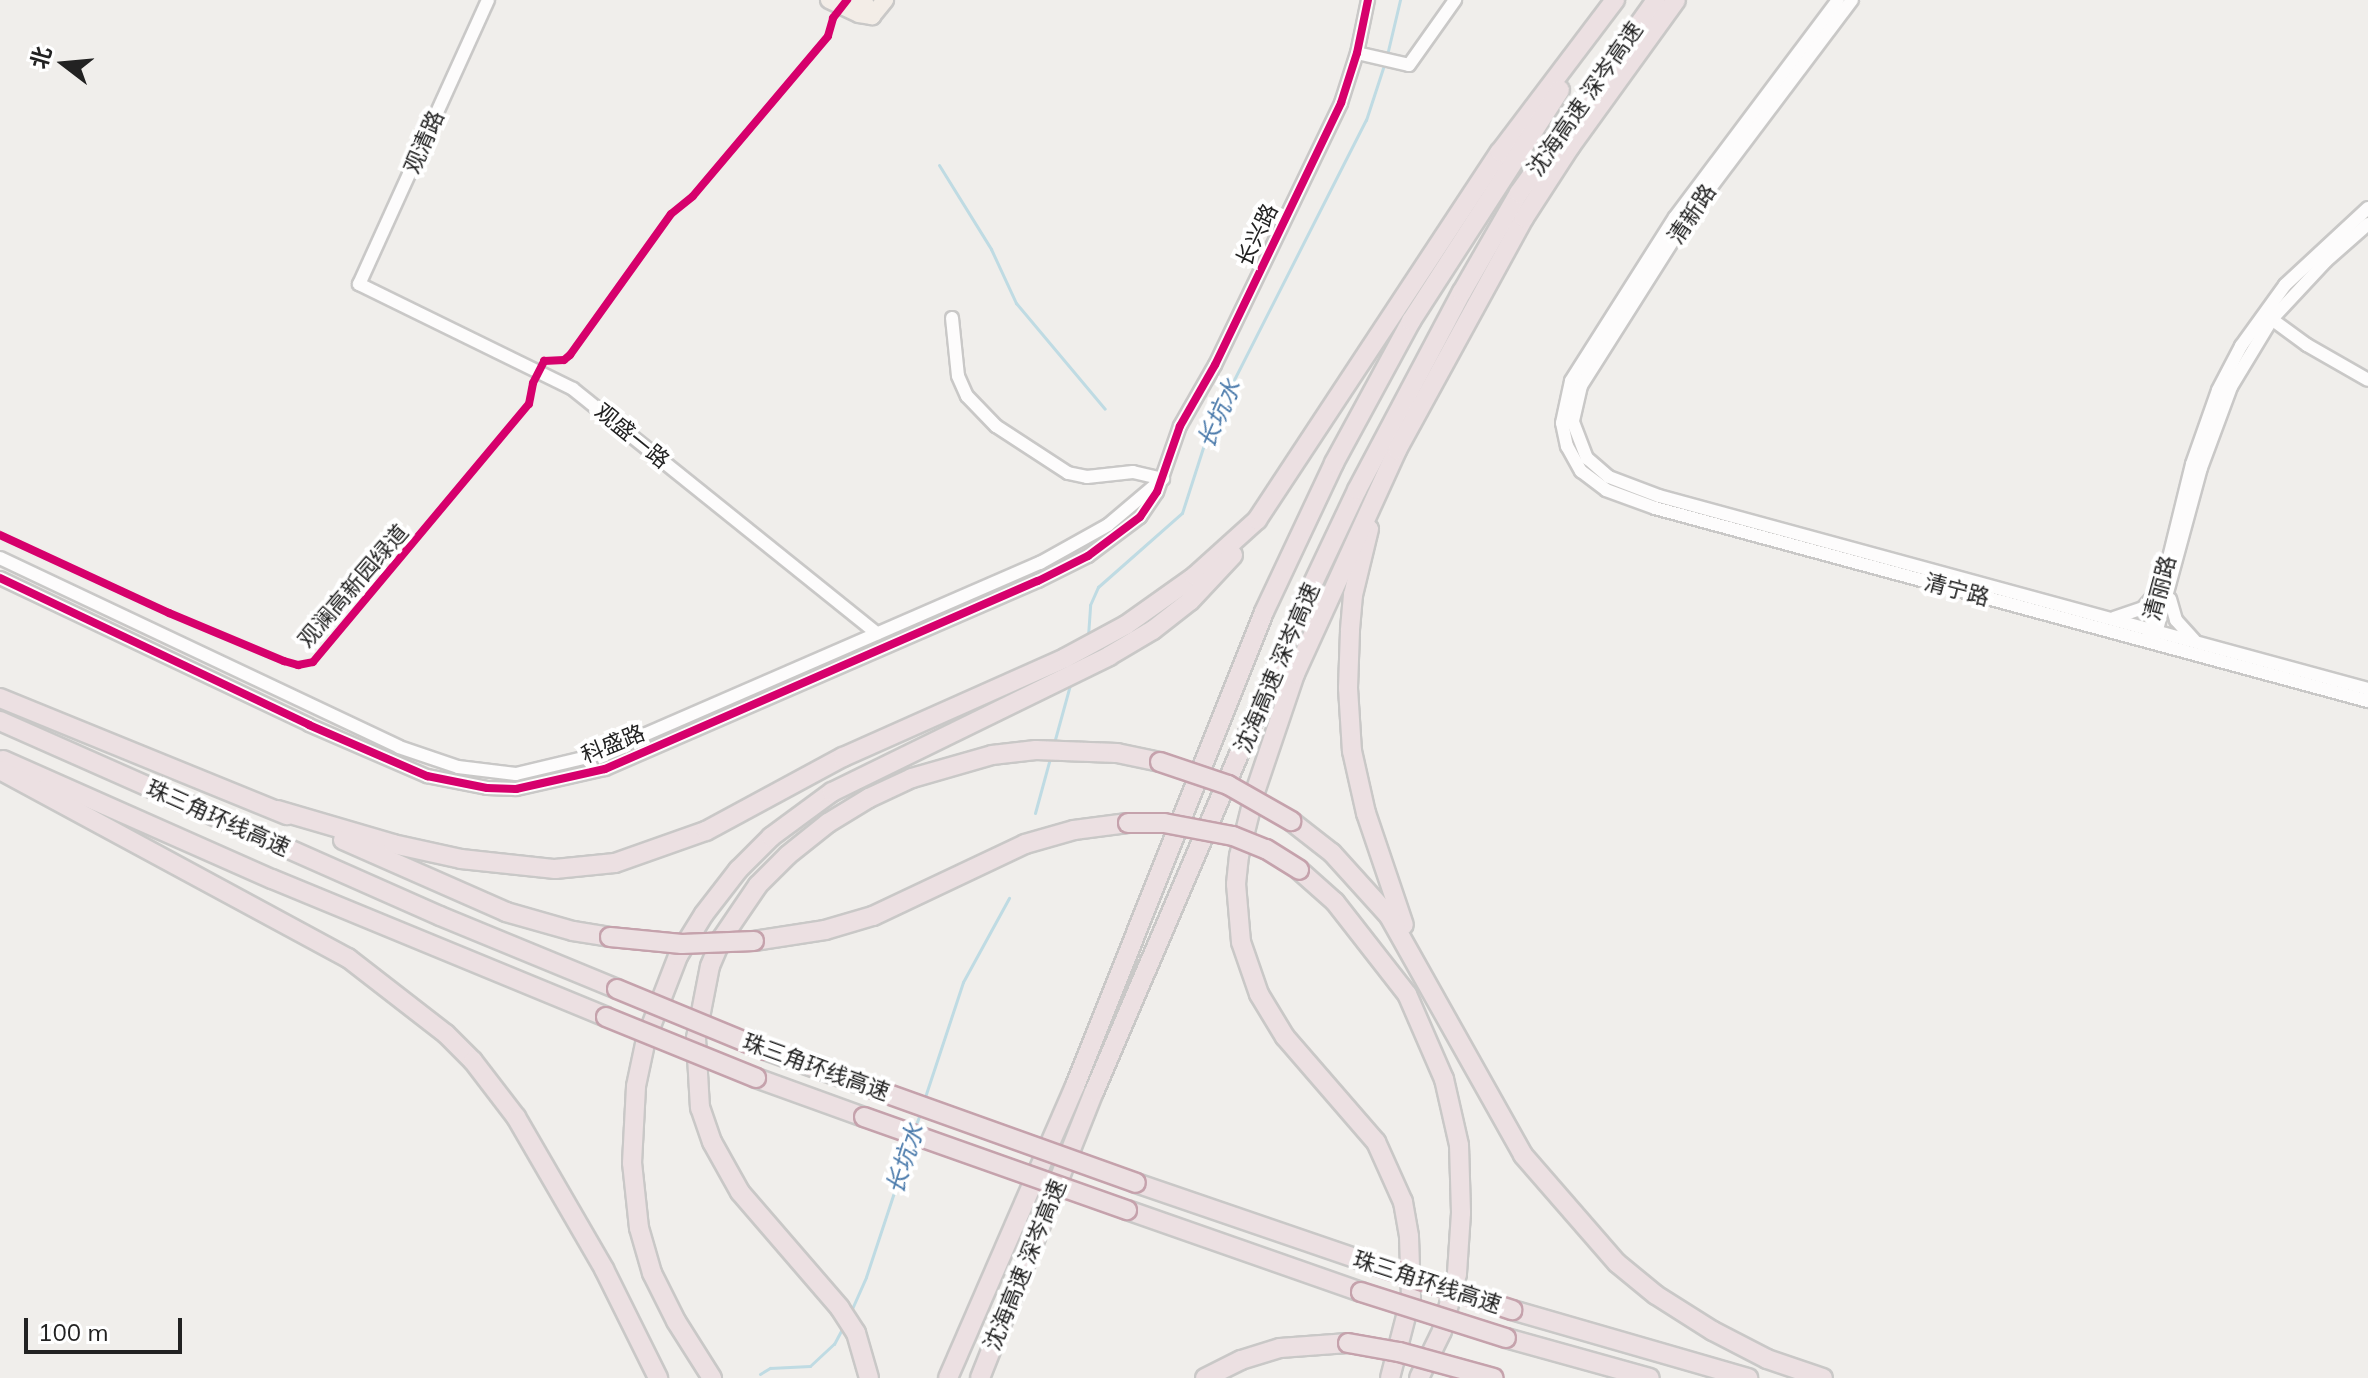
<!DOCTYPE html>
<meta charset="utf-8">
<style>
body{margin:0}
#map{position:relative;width:2368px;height:1378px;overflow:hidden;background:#f0eeeb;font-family:Mulish,"Noto Sans SC",sans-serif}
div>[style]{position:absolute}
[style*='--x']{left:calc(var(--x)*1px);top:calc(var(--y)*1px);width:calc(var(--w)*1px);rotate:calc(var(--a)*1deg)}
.stream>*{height:3px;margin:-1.5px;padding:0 1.5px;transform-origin:1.5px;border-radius:1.5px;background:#bfdbe3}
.roads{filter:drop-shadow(2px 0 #c9c8c7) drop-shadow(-2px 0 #c9c8c7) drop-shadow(0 2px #c9c8c7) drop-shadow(0 -2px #c9c8c7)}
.minor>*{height:12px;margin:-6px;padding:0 6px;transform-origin:6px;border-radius:6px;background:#fdfcfc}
.major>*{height:16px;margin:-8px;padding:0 8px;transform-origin:8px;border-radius:8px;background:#f3ede7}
.highway>*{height:18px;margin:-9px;padding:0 9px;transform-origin:9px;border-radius:9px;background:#ece0e2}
.bridges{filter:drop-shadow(2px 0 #c5a2ac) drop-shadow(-2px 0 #c5a2ac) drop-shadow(0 2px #c5a2ac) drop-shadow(0 -2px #c5a2ac)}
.highway-bridge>*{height:18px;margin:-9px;padding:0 9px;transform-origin:9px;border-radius:9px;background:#ece0e2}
.cycleway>*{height:8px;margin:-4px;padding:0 4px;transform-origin:4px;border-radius:4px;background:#d6006c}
span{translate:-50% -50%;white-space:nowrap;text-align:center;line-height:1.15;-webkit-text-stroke:8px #fff;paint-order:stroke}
.street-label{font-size:22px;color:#222}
.water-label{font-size:24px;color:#4a7aab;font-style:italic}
.north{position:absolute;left:24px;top:24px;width:80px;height:80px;-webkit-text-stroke:6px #fff;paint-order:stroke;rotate:286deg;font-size:22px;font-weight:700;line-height:32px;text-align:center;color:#222}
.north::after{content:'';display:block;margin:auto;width:28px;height:36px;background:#222;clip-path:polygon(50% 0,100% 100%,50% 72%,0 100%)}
.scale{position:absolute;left:24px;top:1318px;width:158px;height:36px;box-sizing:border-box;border:4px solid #222;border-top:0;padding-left:10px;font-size:24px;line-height:28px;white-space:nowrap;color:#222;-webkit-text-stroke:6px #fff;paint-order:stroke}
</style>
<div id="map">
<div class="stream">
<i style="--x:1387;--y:55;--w:57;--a:-76.7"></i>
<i style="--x:939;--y:165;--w:99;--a:58.2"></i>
<i style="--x:991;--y:249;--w:60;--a:65.2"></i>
<i style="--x:1016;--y:303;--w:138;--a:50"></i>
<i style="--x:1088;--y:636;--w:31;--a:-86"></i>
<i style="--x:1090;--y:605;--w:20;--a:-66"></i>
<i style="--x:1098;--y:587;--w:112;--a:-41.4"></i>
<i style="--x:1182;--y:513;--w:88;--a:-72.2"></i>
<i style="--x:1209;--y:429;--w:347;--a:-63.1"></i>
<i style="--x:1366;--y:120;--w:61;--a:-71.9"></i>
<i style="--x:1054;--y:743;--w:60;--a:-74.6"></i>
<i style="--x:1035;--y:813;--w:57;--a:-74.7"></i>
<i style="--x:924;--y:1100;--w:124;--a:-71.7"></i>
<i style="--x:963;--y:982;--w:96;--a:-61.3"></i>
<i style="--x:915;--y:1127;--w:17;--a:-69"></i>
<i style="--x:851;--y:1311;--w:37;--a:-66"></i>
<i style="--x:866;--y:1277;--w:143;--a:-71.7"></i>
<i style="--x:760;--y:1374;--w:12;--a:-31"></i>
<i style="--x:770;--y:1368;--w:40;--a:-2.9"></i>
<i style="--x:810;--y:1366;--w:33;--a:-43"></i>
<i style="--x:834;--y:1344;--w:21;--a:-62"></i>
</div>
<div class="roads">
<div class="minor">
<i style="--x:488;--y:0;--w:312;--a:114.4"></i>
<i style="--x:359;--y:284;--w:238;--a:26.1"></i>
<i style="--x:573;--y:389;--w:390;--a:38.8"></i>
<i style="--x:1838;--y:0;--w:271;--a:126.9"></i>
<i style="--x:1675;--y:217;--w:194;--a:122.4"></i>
<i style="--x:1571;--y:381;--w:43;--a:102.1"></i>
<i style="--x:1562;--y:423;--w:24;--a:78"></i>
<i style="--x:1567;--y:446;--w:29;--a:61"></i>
<i style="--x:1581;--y:471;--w:31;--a:37"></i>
<i style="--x:1606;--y:490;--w:52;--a:20.2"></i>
<i style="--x:1655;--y:508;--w:739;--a:15.15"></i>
<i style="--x:1852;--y:0;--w:279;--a:127"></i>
<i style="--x:1684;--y:223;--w:193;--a:122.3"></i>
<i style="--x:1581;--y:386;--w:37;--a:103"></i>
<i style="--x:1573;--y:422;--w:39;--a:69"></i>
<i style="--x:1587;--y:458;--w:29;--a:41"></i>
<i style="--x:1609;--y:477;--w:53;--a:20.8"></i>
<i style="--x:1659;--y:496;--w:735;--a:15.23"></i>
<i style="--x:1357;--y:53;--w:53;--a:13"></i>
<i style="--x:1409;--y:65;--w:80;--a:-54.7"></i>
<i style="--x:2266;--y:315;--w:51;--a:36.2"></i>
<i style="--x:2307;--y:345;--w:70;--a:29.8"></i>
<i style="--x:952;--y:318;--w:58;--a:84.1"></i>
<i style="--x:958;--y:376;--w:22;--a:66"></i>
<i style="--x:967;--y:396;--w:42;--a:46"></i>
<i style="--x:996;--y:426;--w:86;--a:33.1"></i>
<i style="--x:1068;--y:473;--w:19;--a:12"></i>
<i style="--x:1087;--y:477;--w:46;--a:-6.2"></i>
<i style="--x:1133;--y:472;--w:31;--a:13"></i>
<i style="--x:0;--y:558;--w:441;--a:25.3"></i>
<i style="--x:399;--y:747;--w:62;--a:18.7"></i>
<i style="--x:458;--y:767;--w:58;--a:6.9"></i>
<i style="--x:516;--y:774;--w:86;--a:-13.4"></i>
<i style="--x:600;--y:754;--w:480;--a:-23.5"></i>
<i style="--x:1040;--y:563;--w:78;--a:-29.2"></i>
<i style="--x:1108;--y:525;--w:68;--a:-40.2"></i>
<i style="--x:0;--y:578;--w:342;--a:25.4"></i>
<i style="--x:309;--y:725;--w:129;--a:23.4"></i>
<i style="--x:427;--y:776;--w:61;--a:11.3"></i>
<i style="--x:487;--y:788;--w:29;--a:2"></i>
<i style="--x:516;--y:789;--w:91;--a:-12.7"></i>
<i style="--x:605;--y:769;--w:472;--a:-23.5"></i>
<i style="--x:1038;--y:581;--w:56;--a:-26.6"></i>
<i style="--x:1088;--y:556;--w:65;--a:-36.9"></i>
<i style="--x:1140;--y:517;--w:30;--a:-56"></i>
<i style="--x:1157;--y:492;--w:70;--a:-70.8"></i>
<i style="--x:1180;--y:426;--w:70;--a:-60.2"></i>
<i style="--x:1215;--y:365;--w:291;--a:-64.3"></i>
<i style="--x:1341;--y:103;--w:52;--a:-72.3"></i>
<i style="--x:1357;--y:53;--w:54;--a:-78.3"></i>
<i style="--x:2170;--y:599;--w:22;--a:74"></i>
<i style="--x:2176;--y:620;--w:27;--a:48"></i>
<i style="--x:2114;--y:618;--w:31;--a:-19"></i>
<i style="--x:2143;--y:608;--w:18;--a:-49"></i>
<i style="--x:2150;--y:635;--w:176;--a:-76.2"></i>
<i style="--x:2192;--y:464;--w:78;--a:-70.6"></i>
<i style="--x:2218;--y:390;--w:50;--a:-62.4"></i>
<i style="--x:2241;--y:346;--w:75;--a:-54.2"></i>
<i style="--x:2285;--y:285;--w:113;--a:-42.9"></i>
<i style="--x:2155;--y:637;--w:175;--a:-74.8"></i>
<i style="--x:2201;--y:468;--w:86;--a:-69.7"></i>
<i style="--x:2231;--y:387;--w:79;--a:-58.9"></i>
<i style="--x:2272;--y:319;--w:79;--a:-47"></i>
<i style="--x:2326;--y:261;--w:56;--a:-41.4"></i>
</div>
<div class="major">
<i style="--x:829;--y:0;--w:33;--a:25"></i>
<i style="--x:859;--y:14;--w:13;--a:9"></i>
<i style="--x:856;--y:0;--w:11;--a:27"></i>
<i style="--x:866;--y:5;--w:13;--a:61"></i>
<i style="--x:872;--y:16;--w:21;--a:-51"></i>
</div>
<div class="highway">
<i style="--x:1369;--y:529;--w:68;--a:103.6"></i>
<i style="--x:1353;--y:595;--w:36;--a:95"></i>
<i style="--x:1350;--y:631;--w:57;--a:92"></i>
<i style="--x:1348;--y:688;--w:63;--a:86.4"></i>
<i style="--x:1352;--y:751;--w:64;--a:77.3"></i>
<i style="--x:1366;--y:813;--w:118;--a:71.3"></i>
<i style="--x:0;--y:698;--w:310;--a:22.2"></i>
<i style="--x:0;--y:721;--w:481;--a:23.9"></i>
<i style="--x:440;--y:916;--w:191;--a:22.4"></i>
<i style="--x:3;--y:760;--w:294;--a:23.9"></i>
<i style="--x:272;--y:879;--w:361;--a:22.4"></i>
<i style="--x:0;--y:770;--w:396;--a:28.4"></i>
<i style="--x:348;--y:958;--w:124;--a:37.8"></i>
<i style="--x:446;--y:1034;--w:38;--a:45"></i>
<i style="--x:473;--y:1061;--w:71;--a:52.5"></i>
<i style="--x:516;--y:1117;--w:176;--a:59.9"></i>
<i style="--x:604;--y:1269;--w:122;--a:63.6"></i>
<i style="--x:277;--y:810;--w:121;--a:16.3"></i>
<i style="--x:393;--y:844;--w:70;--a:12.4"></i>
<i style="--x:461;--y:859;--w:95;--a:6.1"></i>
<i style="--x:555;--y:869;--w:60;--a:-5.7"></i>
<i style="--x:615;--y:863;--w:96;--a:-19.4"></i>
<i style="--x:706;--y:831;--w:156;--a:-28.4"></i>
<i style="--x:843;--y:757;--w:243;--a:-24"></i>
<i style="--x:1065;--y:658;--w:69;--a:-28.4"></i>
<i style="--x:1126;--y:625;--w:85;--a:-35.4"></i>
<i style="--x:1195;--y:576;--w:84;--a:-42.1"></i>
<i style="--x:1257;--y:520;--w:441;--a:-56.6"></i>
<i style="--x:1500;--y:152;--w:191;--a:-52.9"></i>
<i style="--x:1291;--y:821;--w:52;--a:38"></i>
<i style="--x:1332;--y:853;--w:85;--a:47.9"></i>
<i style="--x:1389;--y:916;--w:274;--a:60.7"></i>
<i style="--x:1523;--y:1155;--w:143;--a:49"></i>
<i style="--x:1617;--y:1263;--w:50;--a:39.4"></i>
<i style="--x:1656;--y:1295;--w:67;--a:32.3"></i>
<i style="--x:1713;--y:1331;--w:61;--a:27.4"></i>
<i style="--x:1767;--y:1359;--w:59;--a:18.7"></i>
<i style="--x:343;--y:840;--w:178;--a:23.8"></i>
<i style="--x:506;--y:912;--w:70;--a:15.8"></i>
<i style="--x:573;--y:931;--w:37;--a:9"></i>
<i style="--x:1299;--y:870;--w:48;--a:41.6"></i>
<i style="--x:1335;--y:902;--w:117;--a:52"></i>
<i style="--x:1407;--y:994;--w:93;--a:66.5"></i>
<i style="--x:1444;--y:1079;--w:68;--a:77.2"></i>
<i style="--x:1459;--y:1145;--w:68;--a:88.3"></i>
<i style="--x:1461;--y:1213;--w:61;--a:93.8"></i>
<i style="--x:1457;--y:1274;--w:59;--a:104.7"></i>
<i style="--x:1442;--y:1331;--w:52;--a:116.1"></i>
<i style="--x:754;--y:941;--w:72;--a:-8.8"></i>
<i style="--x:825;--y:930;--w:50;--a:-16.3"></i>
<i style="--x:873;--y:916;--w:168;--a:-25.3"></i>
<i style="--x:1025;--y:844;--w:51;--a:-15.9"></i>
<i style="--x:1074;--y:830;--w:54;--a:-7.4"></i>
<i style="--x:765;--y:1050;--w:116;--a:19.7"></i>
<i style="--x:756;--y:1078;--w:115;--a:19.9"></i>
<i style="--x:1136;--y:1183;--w:246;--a:18.9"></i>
<i style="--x:1127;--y:1210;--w:248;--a:19.3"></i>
<i style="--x:1512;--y:1310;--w:246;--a:16.1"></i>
<i style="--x:1506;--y:1338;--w:149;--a:15.5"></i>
<i style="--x:712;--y:1378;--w:67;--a:-122.3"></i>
<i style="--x:676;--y:1321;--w:54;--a:-116.6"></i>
<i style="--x:652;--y:1273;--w:47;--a:-106.1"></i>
<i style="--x:639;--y:1228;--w:65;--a:-96.1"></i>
<i style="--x:632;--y:1163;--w:77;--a:-87"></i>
<i style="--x:636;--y:1086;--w:48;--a:-78"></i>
<i style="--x:646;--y:1039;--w:89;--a:-68.9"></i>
<i style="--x:678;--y:956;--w:49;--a:-58.2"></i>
<i style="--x:704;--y:914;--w:56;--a:-52.3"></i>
<i style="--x:738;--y:870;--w:47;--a:-45"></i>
<i style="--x:771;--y:837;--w:76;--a:-36.4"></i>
<i style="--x:832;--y:792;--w:309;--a:-26.1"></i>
<i style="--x:1109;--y:656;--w:51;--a:-30.6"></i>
<i style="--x:1153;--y:630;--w:47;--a:-38.1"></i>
<i style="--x:1190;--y:601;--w:63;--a:-46.9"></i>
<i style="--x:869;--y:1378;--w:47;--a:-106.1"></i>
<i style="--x:856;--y:1333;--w:30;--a:-123"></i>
<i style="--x:840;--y:1308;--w:153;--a:-130.8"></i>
<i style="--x:740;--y:1192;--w:57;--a:-119.2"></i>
<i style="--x:712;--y:1142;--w:36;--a:-109"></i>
<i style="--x:700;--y:1108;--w:70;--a:-93.3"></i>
<i style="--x:696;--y:1038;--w:73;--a:-79"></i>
<i style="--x:710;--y:966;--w:30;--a:-67"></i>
<i style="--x:722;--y:938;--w:64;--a:-55.8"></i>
<i style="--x:758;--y:885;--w:42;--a:-45"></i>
<i style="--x:788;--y:855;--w:51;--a:-38.7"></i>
<i style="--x:828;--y:823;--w:48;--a:-31.4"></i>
<i style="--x:869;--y:798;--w:47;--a:-24.9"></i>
<i style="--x:912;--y:778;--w:83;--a:-16"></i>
<i style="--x:992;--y:755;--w:44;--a:-6.5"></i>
<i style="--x:1036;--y:750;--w:81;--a:2.1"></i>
<i style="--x:1117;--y:753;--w:44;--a:11.8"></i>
<i style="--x:948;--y:1378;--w:318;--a:-66.5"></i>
<i style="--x:1075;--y:1086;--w:510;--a:-68.26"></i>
<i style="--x:1264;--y:612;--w:165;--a:-64.8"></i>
<i style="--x:1334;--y:463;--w:162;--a:-61.5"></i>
<i style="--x:1411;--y:321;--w:275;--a:-57.2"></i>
<i style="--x:980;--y:1378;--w:308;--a:-68.3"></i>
<i style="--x:1094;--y:1092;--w:538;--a:-66.77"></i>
<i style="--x:1306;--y:598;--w:119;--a:-64.7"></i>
<i style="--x:1357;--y:490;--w:224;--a:-62.1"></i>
<i style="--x:1462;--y:292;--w:114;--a:-60.1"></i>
<i style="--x:1519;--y:193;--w:237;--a:-54.6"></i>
<i style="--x:1205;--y:1378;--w:40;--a:-26.6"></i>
<i style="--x:1241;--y:1360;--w:41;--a:-17.1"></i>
<i style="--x:1280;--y:1348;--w:68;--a:-4.2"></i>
<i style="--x:1390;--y:1378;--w:84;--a:-75.5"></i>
<i style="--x:1411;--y:1297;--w:61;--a:-91.9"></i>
<i style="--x:1409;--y:1236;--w:35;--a:-100"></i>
<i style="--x:1403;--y:1202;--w:66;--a:-114.2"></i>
<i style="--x:1376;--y:1142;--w:139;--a:-130.9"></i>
<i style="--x:1285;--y:1037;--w:50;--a:-121.2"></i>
<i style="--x:1259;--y:994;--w:55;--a:-109.1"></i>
<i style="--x:1241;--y:942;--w:58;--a:-94.9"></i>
<i style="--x:1236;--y:884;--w:28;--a:-84"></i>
<i style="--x:1239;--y:856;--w:66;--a:-76"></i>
<i style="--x:1255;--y:792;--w:125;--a:-71.3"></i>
<i style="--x:1295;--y:674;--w:246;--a:-65.5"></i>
<i style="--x:1397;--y:450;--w:264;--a:-61.3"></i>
<i style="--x:1524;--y:218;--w:85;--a:-57.1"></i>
<i style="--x:1570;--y:147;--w:181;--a:-54.2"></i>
</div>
</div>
<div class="bridges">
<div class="highway-bridge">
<i style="--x:1160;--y:762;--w:72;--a:18.7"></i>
<i style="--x:1228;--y:785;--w:73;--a:29.7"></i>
<i style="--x:1128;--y:823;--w:36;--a:0"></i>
<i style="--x:1164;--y:823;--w:70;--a:10.7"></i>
<i style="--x:1233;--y:836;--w:35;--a:22"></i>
<i style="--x:1266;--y:849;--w:39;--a:32"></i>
<i style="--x:610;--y:937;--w:72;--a:5.6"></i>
<i style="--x:682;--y:944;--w:72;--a:-2.4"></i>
<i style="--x:617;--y:989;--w:160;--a:22.4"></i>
<i style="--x:606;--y:1017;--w:162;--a:22.1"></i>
<i style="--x:874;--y:1089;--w:278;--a:19.7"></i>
<i style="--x:864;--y:1117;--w:279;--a:19.5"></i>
<i style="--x:1369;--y:1263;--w:151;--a:18.2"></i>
<i style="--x:1361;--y:1292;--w:152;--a:17.6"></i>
<i style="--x:1348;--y:1343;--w:52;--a:10"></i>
<i style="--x:1399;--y:1352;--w:98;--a:15.3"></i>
</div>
</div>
<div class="cycleway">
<i style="--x:0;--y:535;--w:186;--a:24.8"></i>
<i style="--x:169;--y:613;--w:125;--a:22.7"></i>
<i style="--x:284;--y:661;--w:15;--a:16"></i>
<i style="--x:298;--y:665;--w:15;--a:-11"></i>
<i style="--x:313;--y:662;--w:336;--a:-50.1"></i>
<i style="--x:529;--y:404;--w:21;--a:-79"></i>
<i style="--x:533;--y:383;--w:25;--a:-63"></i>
<i style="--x:544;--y:361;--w:20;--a:-3"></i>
<i style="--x:564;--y:360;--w:8;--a:-40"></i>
<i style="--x:570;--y:355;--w:173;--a:-54.4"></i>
<i style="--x:671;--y:214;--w:28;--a:-39"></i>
<i style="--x:693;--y:196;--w:209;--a:-49.8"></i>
<i style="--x:828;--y:36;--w:19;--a:-74"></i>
<i style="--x:833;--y:18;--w:23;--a:-52"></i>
<i style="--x:0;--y:578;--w:342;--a:25.4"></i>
<i style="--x:309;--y:725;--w:129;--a:23.4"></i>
<i style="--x:427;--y:776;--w:61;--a:11.3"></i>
<i style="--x:487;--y:788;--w:29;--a:2"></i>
<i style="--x:516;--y:789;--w:91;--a:-12.7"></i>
<i style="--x:605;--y:769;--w:472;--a:-23.5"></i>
<i style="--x:1038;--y:581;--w:56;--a:-26.6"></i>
<i style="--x:1088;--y:556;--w:65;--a:-36.9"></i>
<i style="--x:1140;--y:517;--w:30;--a:-56"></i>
<i style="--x:1157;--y:492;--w:70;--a:-70.8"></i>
<i style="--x:1180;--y:426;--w:70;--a:-60.2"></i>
<i style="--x:1215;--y:365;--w:291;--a:-64.3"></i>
<i style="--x:1341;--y:103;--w:52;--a:-72.3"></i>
<i style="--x:1357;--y:53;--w:54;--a:-78.3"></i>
</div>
<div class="street-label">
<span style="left:1585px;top:99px;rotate:-55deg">沈海高速 深岑高速</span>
<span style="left:424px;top:142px;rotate:-66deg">观清路</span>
<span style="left:1692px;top:214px;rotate:-56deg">清新路</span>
<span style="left:1257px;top:235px;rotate:-64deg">长兴路</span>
<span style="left:632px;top:436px;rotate:39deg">观盛一路</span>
<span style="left:353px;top:586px;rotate:-49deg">观澜高新园绿道</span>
<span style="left:2160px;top:588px;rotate:-75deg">清丽路</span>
<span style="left:1957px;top:590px;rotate:15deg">清宁路</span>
<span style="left:1277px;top:668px;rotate:-67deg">沈海高速 深岑高速</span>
<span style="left:613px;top:744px;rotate:-22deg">科盛路</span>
<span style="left:218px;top:818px;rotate:24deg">珠三角环线高速</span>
<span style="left:816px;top:1067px;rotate:20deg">珠三角环线高速</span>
<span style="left:1025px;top:1265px;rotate:-68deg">沈海高速 深岑高速</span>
<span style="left:1427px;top:1282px;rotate:18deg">珠三角环线高速</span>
</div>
<div class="water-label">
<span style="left:1219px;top:414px;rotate:-66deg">长坑水</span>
<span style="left:905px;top:1159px;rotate:-72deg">长坑水</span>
</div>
<div class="north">北</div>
<div class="scale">100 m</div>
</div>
